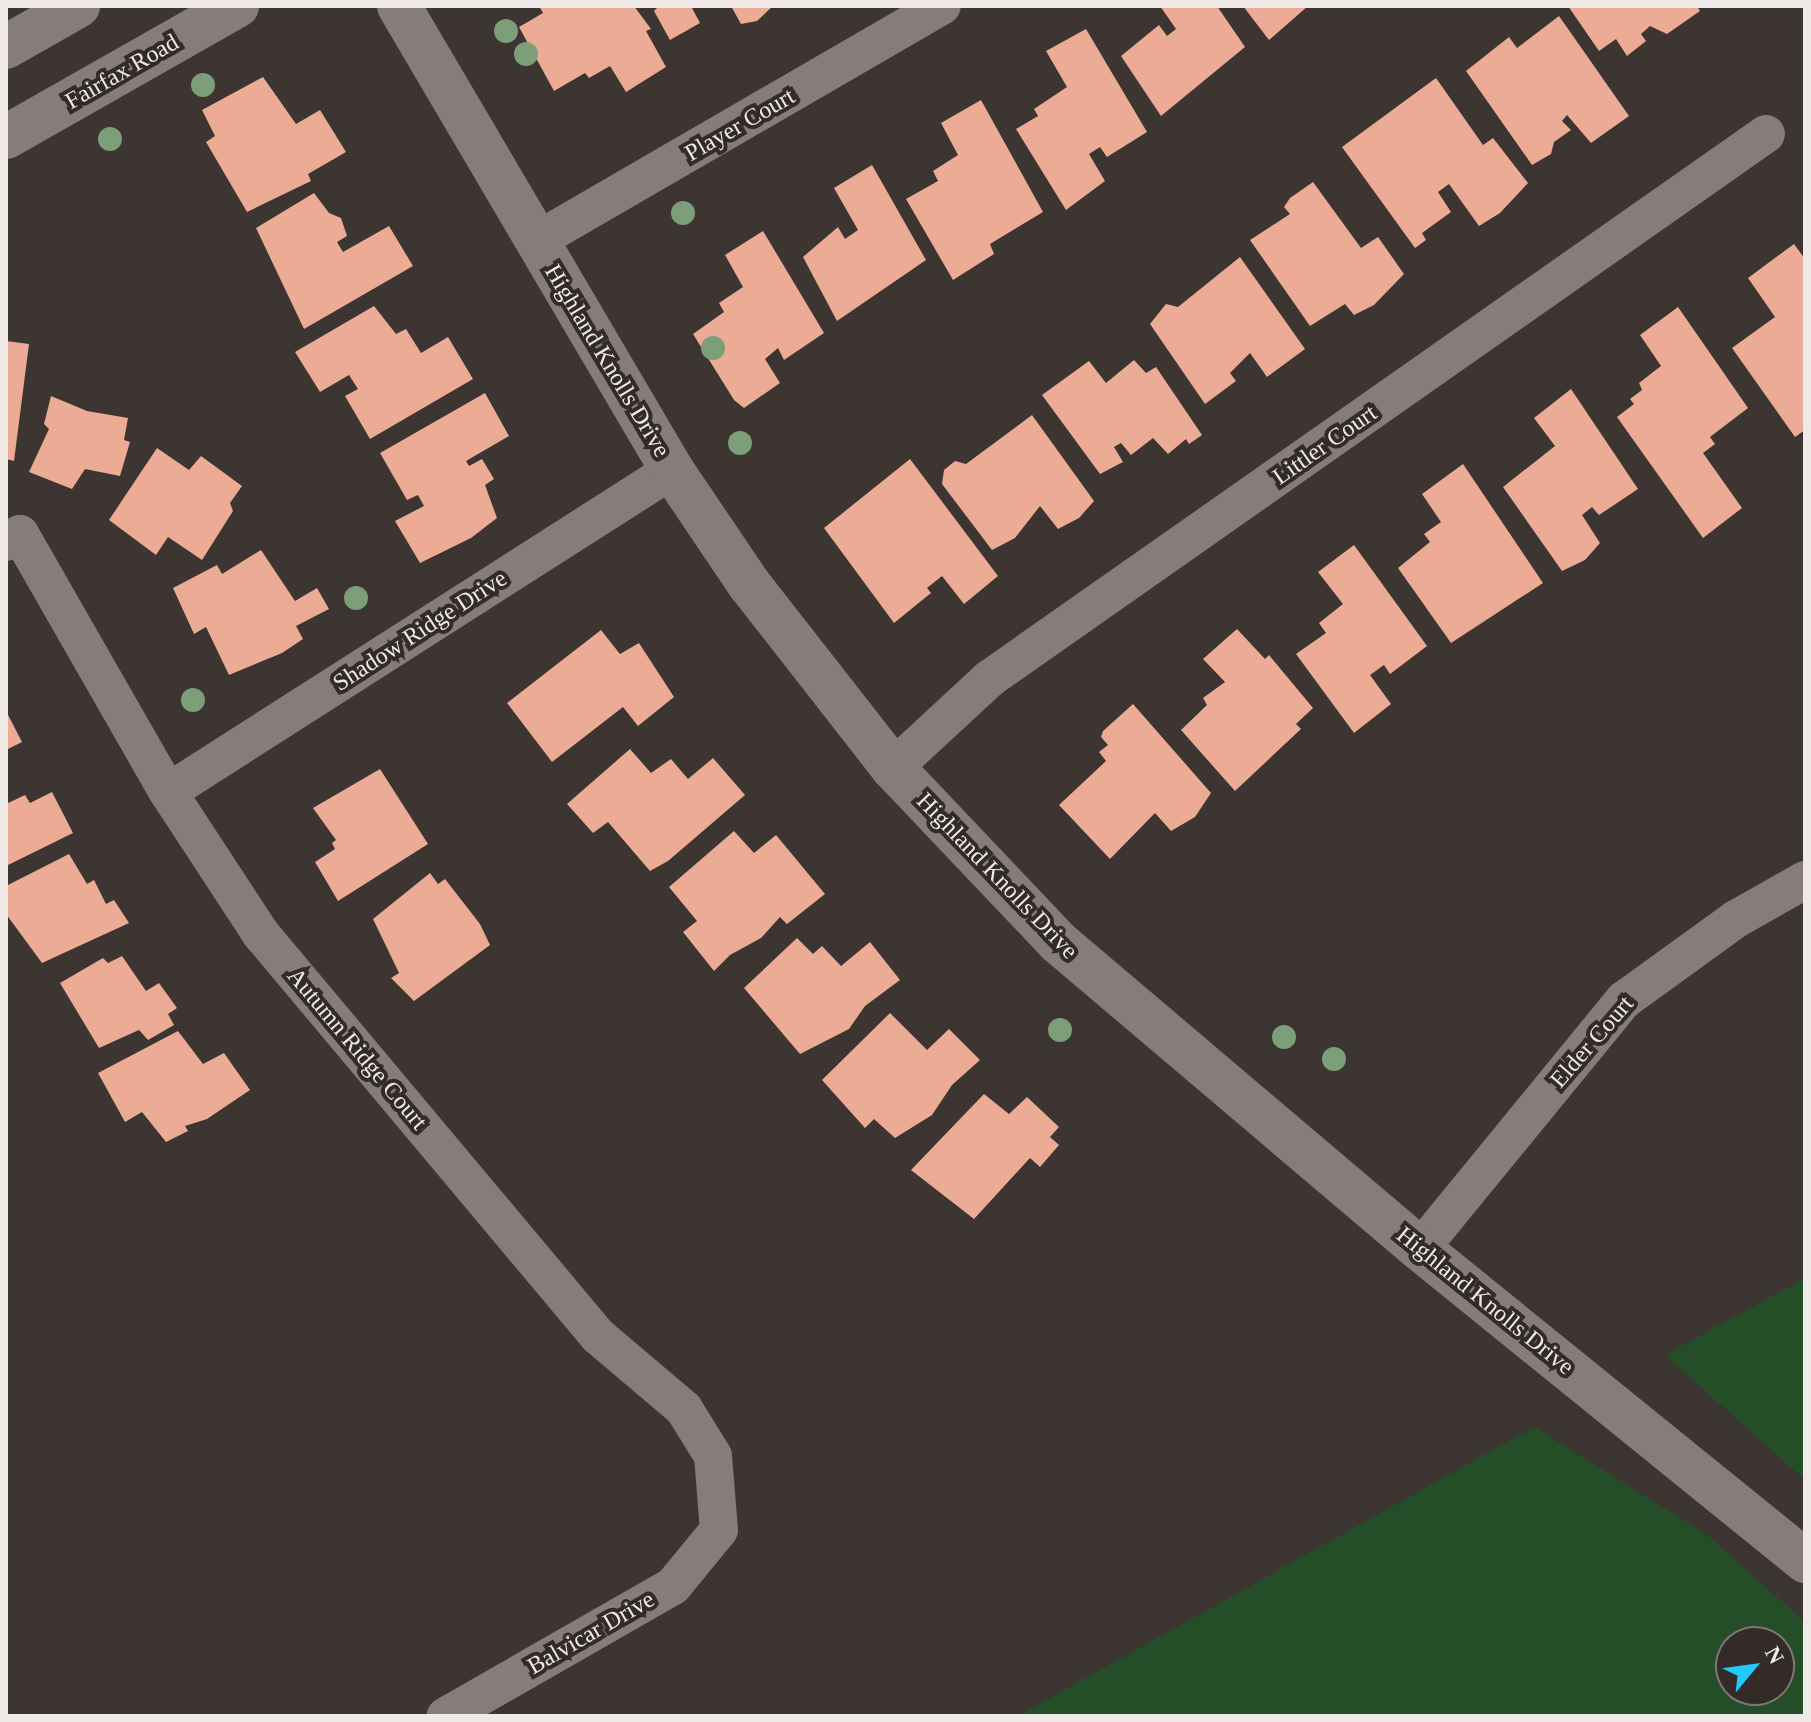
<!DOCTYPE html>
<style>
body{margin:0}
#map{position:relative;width:1811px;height:1722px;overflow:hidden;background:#3d3532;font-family:Georgia,serif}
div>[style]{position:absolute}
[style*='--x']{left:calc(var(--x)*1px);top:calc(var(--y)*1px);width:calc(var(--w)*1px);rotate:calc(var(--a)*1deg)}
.green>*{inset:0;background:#244e27}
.building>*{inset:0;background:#ebab95}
.minor>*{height:38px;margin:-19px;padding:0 19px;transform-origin:19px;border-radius:19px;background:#867c79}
.tertiary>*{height:44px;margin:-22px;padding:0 22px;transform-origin:22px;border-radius:22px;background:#867c79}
.secondary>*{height:44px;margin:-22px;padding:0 22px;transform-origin:22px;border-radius:22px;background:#867c79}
.trees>*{width:24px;height:24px;margin:-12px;border-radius:50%;background:#7c9e78}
span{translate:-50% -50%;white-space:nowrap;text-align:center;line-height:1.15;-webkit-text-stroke:8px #332b28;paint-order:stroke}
.street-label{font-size:24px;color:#efeae8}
.frame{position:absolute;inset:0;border:8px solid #efeae8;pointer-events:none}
.north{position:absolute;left:1715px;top:1626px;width:80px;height:80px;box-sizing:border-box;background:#332b28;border:2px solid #7e7775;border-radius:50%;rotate:61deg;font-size:22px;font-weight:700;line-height:32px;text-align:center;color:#efeae8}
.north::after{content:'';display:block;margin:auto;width:28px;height:36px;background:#21c9fd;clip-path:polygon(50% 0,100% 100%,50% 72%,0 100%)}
</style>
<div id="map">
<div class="green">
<i style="clip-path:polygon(1805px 1278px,1805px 1480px,1665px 1355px)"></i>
<i style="clip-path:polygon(evenodd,1534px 1427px,1706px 1534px,1805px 1622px,1805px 1716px,1018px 1716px,1534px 1427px,1731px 1642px,1779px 1642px,1779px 1690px,1731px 1690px,1731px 1642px)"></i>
</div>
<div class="building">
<i style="clip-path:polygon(539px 6px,634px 6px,651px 29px,646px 31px,666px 67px,626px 92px,610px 66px,589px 78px,585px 73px,554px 91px,519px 27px,543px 13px)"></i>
<i style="clip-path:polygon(659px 6px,691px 6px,700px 23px,670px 40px,654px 11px)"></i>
<i style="clip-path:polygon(731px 6px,773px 6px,757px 21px,741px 24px)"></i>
<i style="clip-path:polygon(1160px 6px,1217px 6px,1245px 47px,1161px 116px,1121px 56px,1159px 25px,1167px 36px,1176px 29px)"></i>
<i style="clip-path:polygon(1243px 6px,1308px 6px,1269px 40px)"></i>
<i style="clip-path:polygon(1568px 6px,1697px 6px,1700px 11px,1667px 34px,1650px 26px,1641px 34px,1646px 41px,1627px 56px,1616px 39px,1599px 51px)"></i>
<i style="clip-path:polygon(1559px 16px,1629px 116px,1591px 143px,1567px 115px,1562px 121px,1571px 130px,1554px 142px,1551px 154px,1532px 165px,1466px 71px,1509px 37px,1517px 48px)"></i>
<i style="clip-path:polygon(1086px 29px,1147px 132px,1107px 157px,1100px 147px,1089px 154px,1105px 181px,1066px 210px,1016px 129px,1038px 116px,1034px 109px,1067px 87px,1046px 51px)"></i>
<i style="clip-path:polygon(263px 77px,296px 124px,320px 110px,346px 152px,308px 174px,311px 181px,247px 212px,206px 142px,215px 136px,202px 110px)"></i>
<i style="clip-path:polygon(1436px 78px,1483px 145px,1493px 138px,1528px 183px,1500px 213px,1479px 226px,1449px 184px,1438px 192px,1451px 212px,1422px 233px,1426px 240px,1415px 248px,1342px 147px)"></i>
<i style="clip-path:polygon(981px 100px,1043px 212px,990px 244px,994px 254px,953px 280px,906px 199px,938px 181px,933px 171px,958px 155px,941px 123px)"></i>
<i style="clip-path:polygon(872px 165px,926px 260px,837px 321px,803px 257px,838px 227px,845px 239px,858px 230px,834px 188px)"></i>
<i style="clip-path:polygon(1313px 182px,1361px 248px,1378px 237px,1404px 274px,1374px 305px,1354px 315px,1345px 304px,1310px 326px,1250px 240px,1290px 214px,1284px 207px,1290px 198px)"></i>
<i style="clip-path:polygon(314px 193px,329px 213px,341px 218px,347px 236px,337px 242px,343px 252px,389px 226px,413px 266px,304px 329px,256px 228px)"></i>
<i style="clip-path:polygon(763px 231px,824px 333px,784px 360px,778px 348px,765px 359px,780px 383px,744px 408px,734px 400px,693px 334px,724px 312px,719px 303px,743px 287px,725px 255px)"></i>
<i style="clip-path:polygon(1794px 244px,1805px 259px,1805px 430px,1795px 437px,1732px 348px,1775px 317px,1748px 278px)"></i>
<i style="clip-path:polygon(1240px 257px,1305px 349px,1267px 377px,1250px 353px,1230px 373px,1236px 381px,1205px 404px,1150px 324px,1166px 304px,1178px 307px)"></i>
<i style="clip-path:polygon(374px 306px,396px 334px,406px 329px,421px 353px,448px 337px,473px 379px,370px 439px,345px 396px,358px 389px,349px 375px,320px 392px,295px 352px)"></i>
<i style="clip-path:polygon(1678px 307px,1748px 408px,1710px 437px,1715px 444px,1703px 453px,1742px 508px,1703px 538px,1617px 417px,1634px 404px,1630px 399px,1642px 390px,1639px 383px,1661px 366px,1640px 335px)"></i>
<i style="clip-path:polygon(6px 341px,29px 344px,14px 461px,6px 459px)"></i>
<i style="clip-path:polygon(1134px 360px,1146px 373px,1156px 367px,1202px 435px,1189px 444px,1186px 439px,1168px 454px,1153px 438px,1131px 455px,1121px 443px,1114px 447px,1123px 462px,1100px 474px,1042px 395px,1089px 361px,1106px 383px)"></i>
<i style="clip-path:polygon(1571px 389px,1638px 489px,1599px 515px,1592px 507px,1582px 515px,1600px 543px,1585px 560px,1562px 571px,1503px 487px,1555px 446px,1534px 418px)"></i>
<i style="clip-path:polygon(485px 393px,509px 436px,466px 461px,469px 466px,482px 459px,494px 479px,485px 485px,497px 518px,471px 538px,420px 563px,395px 521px,424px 506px,418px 495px,407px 500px,380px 453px)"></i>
<i style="clip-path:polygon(51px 396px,87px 411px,128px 418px,124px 440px,130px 442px,120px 476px,85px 469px,72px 489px,29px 472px,49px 429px,44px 424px)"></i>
<i style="clip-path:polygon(1032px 415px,1094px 501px,1079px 518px,1058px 529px,1040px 506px,1015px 538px,992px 550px,942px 484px,944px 470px,955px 461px,966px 464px)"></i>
<i style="clip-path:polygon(157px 448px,189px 470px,201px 456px,242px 486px,230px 503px,233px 511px,202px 560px,168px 537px,156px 555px,109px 520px)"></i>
<i style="clip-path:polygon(910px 459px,998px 576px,964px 604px,942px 576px,927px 588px,931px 593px,894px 623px,824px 528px)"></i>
<i style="clip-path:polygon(1463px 464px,1543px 583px,1451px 643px,1398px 568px,1430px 542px,1424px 534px,1441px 522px,1422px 494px)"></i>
<i style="clip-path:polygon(1354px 545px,1427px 646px,1390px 674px,1384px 665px,1370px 675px,1391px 704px,1354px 733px,1296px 654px,1326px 633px,1319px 623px,1343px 604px,1318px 572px)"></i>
<i style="clip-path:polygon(261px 550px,295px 601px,317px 588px,329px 609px,296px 626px,303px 639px,282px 653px,229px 675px,206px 627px,194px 634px,173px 588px,217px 565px,222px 574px)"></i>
<i style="clip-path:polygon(1237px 629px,1265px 659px,1269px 655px,1313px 708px,1296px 724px,1301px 729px,1235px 791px,1181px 730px,1207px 705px,1203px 698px,1225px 682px,1203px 659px)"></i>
<i style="clip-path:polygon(601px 630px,620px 654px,639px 643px,674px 697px,638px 726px,623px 707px,552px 762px,507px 703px)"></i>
<i style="clip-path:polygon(1133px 704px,1211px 793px,1195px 817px,1171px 831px,1155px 813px,1110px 859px,1059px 805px,1106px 761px,1099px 752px,1108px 745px,1101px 737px,1103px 731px)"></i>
<i style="clip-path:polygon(6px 711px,22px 742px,6px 750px)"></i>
<i style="clip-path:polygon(630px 749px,651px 773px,671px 759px,688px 779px,713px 758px,745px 795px,668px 861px,650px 871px,608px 822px,593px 833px,567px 804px)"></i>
<i style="clip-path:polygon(380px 769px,428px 844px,338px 901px,315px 862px,335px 849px,332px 843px,336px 840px,313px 808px)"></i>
<i style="clip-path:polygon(52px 792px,73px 833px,6px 866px,6px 804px,25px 795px,30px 803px)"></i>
<i style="clip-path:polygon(734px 831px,754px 853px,776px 835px,825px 894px,787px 924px,780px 917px,761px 938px,730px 955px,714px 971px,683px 932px,697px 921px,669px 887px)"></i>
<i style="clip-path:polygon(69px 854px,87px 884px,94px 880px,106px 904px,114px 900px,129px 923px,42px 963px,6px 914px,6px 886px)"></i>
<i style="clip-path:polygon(430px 873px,438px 884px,445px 879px,480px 924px,490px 945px,414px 1001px,391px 978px,399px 973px,373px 919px)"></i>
<i style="clip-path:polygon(797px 938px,813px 954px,822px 946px,841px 966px,870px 942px,900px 980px,865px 1006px,849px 1029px,800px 1054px,744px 988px)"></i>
<i style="clip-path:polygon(122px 956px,146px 991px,159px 983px,177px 1008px,168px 1014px,174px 1025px,148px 1040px,139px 1030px,99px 1048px,60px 983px,103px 958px,108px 963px)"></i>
<i style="clip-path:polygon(890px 1013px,927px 1050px,949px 1029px,980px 1060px,952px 1085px,932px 1115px,895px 1138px,874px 1119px,865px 1128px,822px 1080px)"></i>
<i style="clip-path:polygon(178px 1031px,203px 1064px,224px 1053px,250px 1090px,207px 1119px,185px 1126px,188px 1131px,166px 1142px,142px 1112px,125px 1122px,98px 1073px)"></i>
<i style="clip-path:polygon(984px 1094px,1009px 1114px,1027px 1097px,1059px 1127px,1050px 1137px,1059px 1145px,1040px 1167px,1030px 1158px,974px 1219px,911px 1170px)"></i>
</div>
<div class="minor">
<i style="--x:536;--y:241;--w:469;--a:-30.1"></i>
<i style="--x:6;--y:542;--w:16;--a:-30"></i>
<i style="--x:20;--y:534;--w:297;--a:60.2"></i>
<i style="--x:168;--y:792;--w:170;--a:56.8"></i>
<i style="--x:261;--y:934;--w:525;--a:50.03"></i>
<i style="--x:598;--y:1336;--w:113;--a:40.3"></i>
<i style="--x:684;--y:1409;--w:55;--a:58.3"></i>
<i style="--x:713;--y:1456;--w:74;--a:85.4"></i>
<i style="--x:719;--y:1530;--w:72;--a:129.4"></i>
<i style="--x:673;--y:1586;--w:262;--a:150.2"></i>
<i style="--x:893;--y:768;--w:131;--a:-42.8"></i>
<i style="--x:989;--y:679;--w:949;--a:-35.05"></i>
<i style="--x:168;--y:792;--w:598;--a:-32.57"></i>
<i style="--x:1420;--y:1249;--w:322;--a:-50.7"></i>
<i style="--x:1624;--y:1000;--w:138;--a:-35.9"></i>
<i style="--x:1736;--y:919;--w:79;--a:-29.5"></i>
</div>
<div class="tertiary">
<i style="--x:399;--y:6;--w:538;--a:59.53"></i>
<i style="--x:672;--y:470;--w:138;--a:56"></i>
<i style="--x:749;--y:584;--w:234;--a:52"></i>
<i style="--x:893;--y:768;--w:240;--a:46.5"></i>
<i style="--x:1058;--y:942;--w:475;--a:40.3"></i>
<i style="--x:1420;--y:1249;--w:496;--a:39"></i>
</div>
<div class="secondary">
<i style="--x:6;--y:47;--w:83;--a:-29.7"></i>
<i style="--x:6;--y:137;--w:266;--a:-29.6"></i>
</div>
<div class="trees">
<i style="left:506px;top:31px"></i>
<i style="left:526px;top:54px"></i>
<i style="left:203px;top:85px"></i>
<i style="left:110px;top:139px"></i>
<i style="left:683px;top:213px"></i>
<i style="left:713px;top:348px"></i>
<i style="left:740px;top:443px"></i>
<i style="left:356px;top:598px"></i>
<i style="left:193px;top:700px"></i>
<i style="left:1060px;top:1030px"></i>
<i style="left:1284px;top:1037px"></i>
<i style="left:1334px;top:1059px"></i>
</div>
<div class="street-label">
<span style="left:122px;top:72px;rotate:-30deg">Fairfax Road</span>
<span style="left:740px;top:125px;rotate:-30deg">Player Court</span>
<span style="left:607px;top:361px;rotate:59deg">Highland Knolls Drive</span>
<span style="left:1325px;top:445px;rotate:-35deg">Littler Court</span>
<span style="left:420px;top:631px;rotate:-33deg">Shadow Ridge Drive</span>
<span style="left:997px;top:876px;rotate:46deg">Highland Knolls Drive</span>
<span style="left:1592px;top:1042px;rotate:-49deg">Elder Court</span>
<span style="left:357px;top:1049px;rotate:50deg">Autumn Ridge Court</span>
<span style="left:1485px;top:1301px;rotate:39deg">Highland Knolls Drive</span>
<span style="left:591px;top:1633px;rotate:-30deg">Balvicar Drive</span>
</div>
<div class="frame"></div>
<div class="north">N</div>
</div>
